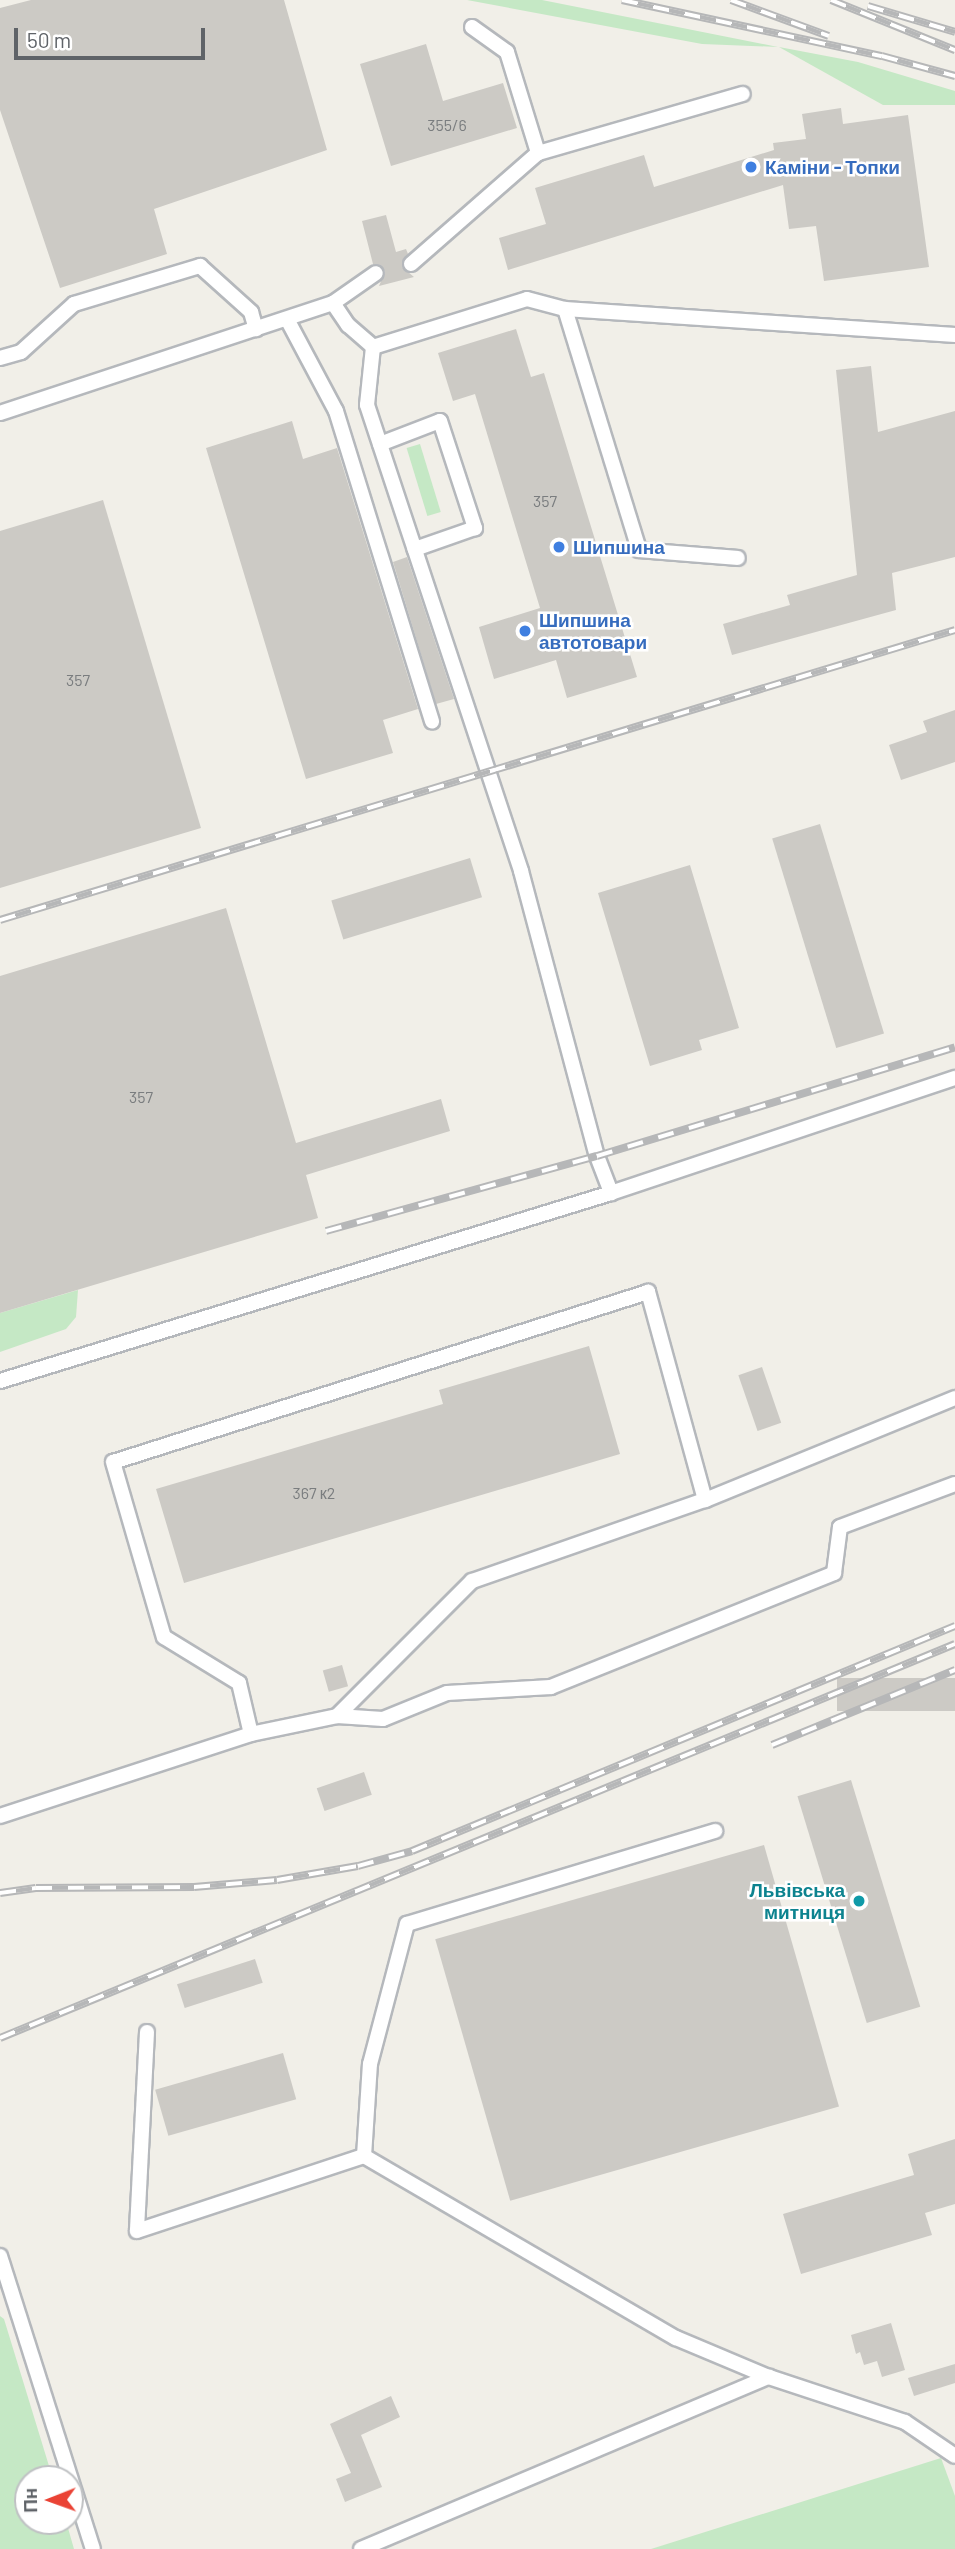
<!DOCTYPE html>
<meta charset="utf-8">
<style>
body{margin:0}
#map{position:relative;width:955px;height:2549px;overflow:hidden;background:#f1efe8;font-family:Barlow,sans-serif}
div>[style]{position:absolute}
[style*='--x']{left:calc(var(--x)*1px);top:calc(var(--y)*1px);width:calc(var(--w)*1px);rotate:calc(var(--a)*1deg)}
.green>*{inset:0;background:#c5e8c5;transform-origin:0 0}
.building>*{inset:0;background:#cccac5;transform-origin:0 0}
.roads{filter:drop-shadow(2px 0 #b5b8bc) drop-shadow(-2px 0 #b5b8bc) drop-shadow(0 2px #b5b8bc) drop-shadow(0 -2px #b5b8bc)}
.service>*{height:14px;margin:-7px;padding:0 7px;transform-origin:7px;border-radius:7px;background:#fff}
.rail>*{height:8px;margin-top:-4px;transform-origin:0;background:repeating-linear-gradient(90deg,#fff 0 16px,#b6b7b8 0 32px);box-sizing:border-box;border-block:2px solid #b6b7b8}
.dots>*{width:19px;height:19px;translate:-50% -50%;box-sizing:border-box;border:4px solid #fff;border-radius:50%}
span{translate:-50% -50%;white-space:nowrap;text-align:center;line-height:1.15;-webkit-text-stroke:5px #fff;paint-order:stroke}
.number-label{font-size:16px;color:#7a7d7f}
.number-label span{-webkit-text-stroke-width:0}
.shop-label{font-size:19px;color:#366cbe;font-weight:700}
.left{translate:0 -50%;text-align:left}
.culture-label{font-size:19px;color:#0d838f;font-weight:700}
.right{translate:-100% -50%;text-align:right}
.north{position:absolute;left:14px;top:2465px;width:70px;height:70px;box-sizing:border-box;background:#fff;border:2px solid #bfc1c3;border-radius:50%;rotate:269deg;font-size:19px;font-weight:700;line-height:28px;text-align:center;color:#5f6368}
.north::after{content:'';display:block;margin:auto;width:24px;height:32px;background:#ea4335;clip-path:polygon(50% 0,100% 100%,50% 72%,0 100%)}
.scale{position:absolute;left:14px;top:28px;width:191px;height:32px;box-sizing:border-box;border:4px solid #5f6368;border-top:0;padding-left:9px;font-size:21px;line-height:24px;white-space:nowrap;color:#5f6368;-webkit-text-stroke:5px #fff;paint-order:stroke}
</style>
<div id="map">
<div class="green">
<i style="clip-path:polygon(467px 0,542px 0,778px 47px,702px 44px)"></i>
<i style="clip-path:polygon(779px 47px,858px 62px,955px 91px,955px 105px,883px 105px)"></i>
<i style="left:420px;top:444px;width:71px;height:14px;rotate:73deg"></i>
<i style="clip-path:polygon(78px 1290px,76px 1317px,66px 1329px,0 1352px,0 1313px)"></i>
<i style="clip-path:polygon(0 2316px,4px 2319px,53px 2479px,28px 2479px,28px 2521px,66px 2521px,74px 2549px,0 2549px)"></i>
<i style="clip-path:polygon(941px 2458px,955px 2496px,955px 2549px,651px 2549px)"></i>
</div>
<div class="building">
<i style="clip-path:polygon(31px 0,284px 0,327px 150px,154px 209px,167px 254px,60px 288px,0 110px,0 8px)"></i>
<i style="clip-path:polygon(426px 44px,443px 101px,503px 83px,517px 128px,391px 166px,360px 64px)"></i>
<i style="clip-path:polygon(841px 108px,843px 124px,908px 115px,929px 267px,824px 281px,816px 226px,789px 229px,783px 185px,508px 270px,499px 238px,546px 224px,535px 188px,644px 155px,654px 187px,774px 150px,773px 143px,806px 139px,802px 114px)"></i>
<i style="clip-path:polygon(386px 215px,396px 252px,406px 249px,408px 254px,402px 267px,414px 277px,379px 286px,385px 272px,381px 265px,373px 264px,362px 221px)"></i>
<i style="clip-path:polygon(516px 329px,531px 377px,544px 373px,637px 677px,567px 698px,556px 660px,494px 679px,479px 627px,540px 608px,475px 394px,453px 401px,438px 353px)"></i>
<i style="clip-path:polygon(871px 366px,878px 432px,955px 411px,955px 557px,892px 573px,896px 610px,732px 655px,723px 624px,790px 605px,787px 595px,857px 575px,836px 370px)"></i>
<i style="clip-path:polygon(292px 421px,303px 459px,337px 448px,418px 709px,383px 720px,393px 753px,306px 779px,206px 448px)"></i>
<i style="clip-path:polygon(103px 500px,201px 828px,0 888px,0 531px)"></i>
<i style="clip-path:polygon(407px 557px,454px 699px,436px 704px,393px 562px)"></i>
<i style="clip-path:polygon(955px 710px,955px 762px,901px 780px,889px 745px,927px 732px,923px 721px)"></i>
<i style="left:820px;top:824px;width:219px;height:50px;rotate:73deg"></i>
<i style="left:470px;top:858px;width:41px;height:145px;rotate:73deg"></i>
<i style="clip-path:polygon(690px 865px,739px 1028px,699px 1040px,702px 1050px,650px 1066px,598px 893px)"></i>
<i style="clip-path:polygon(226px 908px,296px 1143px,441px 1099px,450px 1131px,306px 1175px,318px 1218px,0 1313px,0 976px)"></i>
<i style="clip-path:polygon(589px 1346px,620px 1454px,184px 1583px,156px 1489px,443px 1404px,439px 1390px)"></i>
<i style="left:762px;top:1367px;width:59px;height:25px;rotate:71deg"></i>
<i style="left:342px;top:1665px;width:22px;height:20px;rotate:74deg"></i>
<i style="left:955px;top:1678px;width:33px;height:118px;rotate:90deg"></i>
<i style="left:364px;top:1772px;width:24px;height:50px;rotate:71deg"></i>
<i style="left:851px;top:1780px;width:237px;height:56px;rotate:73deg"></i>
<i style="left:764px;top:1845px;width:272px;height:342px;rotate:74deg"></i>
<i style="left:255px;top:1959px;width:25px;height:82px;rotate:72deg"></i>
<i style="left:283px;top:2053px;width:48px;height:133px;rotate:74deg"></i>
<i style="clip-path:polygon(955px 2139px,955px 2204px,925px 2213px,932px 2235px,801px 2274px,783px 2214px,914px 2175px,908px 2154px)"></i>
<i style="clip-path:polygon(891px 2323px,905px 2370px,882px 2377px,877px 2361px,864px 2365px,860px 2352px,856px 2354px,851px 2335px)"></i>
<i style="clip-path:polygon(955px 2364px,955px 2383px,914px 2396px,908px 2378px)"></i>
<i style="clip-path:polygon(391px 2396px,400px 2417px,361px 2435px,382px 2487px,345px 2502px,336px 2479px,351px 2473px,330px 2424px)"></i>
</div>
<div class="roads">
<div class="service">
<i style="--x:472;--y:27;--w:43;--a:35.5"></i>
<i style="--x:507;--y:52;--w:106;--a:72.9"></i>
<i style="--x:411;--y:264;--w:169;--a:-41.2"></i>
<i style="--x:538;--y:153;--w:213;--a:-16.1"></i>
<i style="--x:333;--y:303;--w:27;--a:56"></i>
<i style="--x:348;--y:325;--w:33;--a:41"></i>
<i style="--x:565;--y:309;--w:252;--a:72.9"></i>
<i style="--x:639;--y:550;--w:99;--a:4.6"></i>
<i style="--x:287;--y:319;--w:104;--a:62"></i>
<i style="--x:336;--y:411;--w:325;--a:72.8"></i>
<i style="--x:373;--y:347;--w:58;--a:95.9"></i>
<i style="--x:367;--y:405;--w:491;--a:71.7"></i>
<i style="--x:521;--y:871;--w:295;--a:75.1"></i>
<i style="--x:597;--y:1156;--w:40;--a:69"></i>
<i style="--x:373;--y:347;--w:161;--a:-17.3"></i>
<i style="--x:527;--y:299;--w:39;--a:15"></i>
<i style="--x:565;--y:309;--w:391;--a:3.8"></i>
<i style="--x:0;--y:358;--w:22;--a:-16"></i>
<i style="--x:21;--y:352;--w:72;--a:-42.2"></i>
<i style="--x:74;--y:304;--w:132;--a:-16.8"></i>
<i style="--x:200;--y:266;--w:69;--a:42"></i>
<i style="--x:251;--y:312;--w:18;--a:74"></i>
<i style="--x:0;--y:413;--w:351;--a:-18.3"></i>
<i style="--x:333;--y:303;--w:52;--a:-34.9"></i>
<i style="--x:380;--y:444;--w:64;--a:-21"></i>
<i style="--x:440;--y:421;--w:113;--a:71.9"></i>
<i style="--x:475;--y:528;--w:64;--a:160.7"></i>
<i style="--x:0;--y:1381;--w:639;--a:-17.1"></i>
<i style="--x:611;--y:1193;--w:363;--a:-18.5"></i>
<i style="--x:705;--y:1500;--w:270;--a:-22.2"></i>
<i style="--x:337;--y:1716;--w:46;--a:3.7"></i>
<i style="--x:383;--y:1719;--w:69;--a:-22.1"></i>
<i style="--x:447;--y:1693;--w:104;--a:-3.3"></i>
<i style="--x:551;--y:1687;--w:305;--a:-21.9"></i>
<i style="--x:834;--y:1573;--w:46;--a:-82.6"></i>
<i style="--x:840;--y:1527;--w:123;--a:-20.5"></i>
<i style="--x:0;--y:1816;--w:264;--a:-18.1"></i>
<i style="--x:251;--y:1734;--w:88;--a:-11.8"></i>
<i style="--x:337;--y:1716;--w:191;--a:-45"></i>
<i style="--x:472;--y:1581;--w:247;--a:-19.2"></i>
<i style="--x:705;--y:1500;--w:216;--a:-105.3"></i>
<i style="--x:648;--y:1292;--w:561;--a:162.37"></i>
<i style="--x:113;--y:1462;--w:182;--a:73.8"></i>
<i style="--x:164;--y:1637;--w:88;--a:31.5"></i>
<i style="--x:239;--y:1683;--w:52;--a:76.8"></i>
<i style="--x:147;--y:2032;--w:199;--a:92.9"></i>
<i style="--x:137;--y:2231;--w:239;--a:-18.3"></i>
<i style="--x:364;--y:2156;--w:361;--a:30.3"></i>
<i style="--x:676;--y:2338;--w:101;--a:22.8"></i>
<i style="--x:769;--y:2377;--w:143;--a:18.3"></i>
<i style="--x:905;--y:2422;--w:60;--a:34.2"></i>
<i style="--x:364;--y:2156;--w:92;--a:-86.3"></i>
<i style="--x:370;--y:2064;--w:145;--a:-75.2"></i>
<i style="--x:407;--y:1924;--w:322;--a:-16.8"></i>
<i style="--x:0;--y:2256;--w:307;--a:72.4"></i>
<i style="--x:361;--y:2549;--w:443;--a:-22.9"></i>
</div>
</div>
<div class="rail">
<i style="--x:622;--y:0;--w:266;--a:12.2"></i>
<i style="--x:882;--y:56;--w:76;--a:15.3"></i>
<i style="--x:731;--y:0;--w:104;--a:20.2"></i>
<i style="--x:831;--y:0;--w:134;--a:22"></i>
<i style="--x:868;--y:6;--w:91;--a:16.6"></i>
<i style="--x:0;--y:920;--w:998;--a:-16.89"></i>
<i style="--x:326;--y:1231;--w:281;--a:-15.5"></i>
<i style="--x:597;--y:1156;--w:374;--a:-16.9"></i>
<i style="--x:772;--y:1745;--w:198;--a:-22.3"></i>
<i style="--x:0;--y:1893;--w:36;--a:-8"></i>
<i style="--x:36;--y:1888;--w:158;--a:-0.4"></i>
<i style="--x:194;--y:1887;--w:83;--a:-4.8"></i>
<i style="--x:277;--y:1880;--w:82;--a:-9.8"></i>
<i style="--x:358;--y:1866;--w:56;--a:-15.5"></i>
<i style="--x:412;--y:1851;--w:588;--a:-22.51"></i>
<i style="--x:0;--y:2038;--w:1033;--a:-22.42"></i>
</div>
<div class="dots">
<i style="left:751px;top:167px;background:#3f7fe0"></i>
<i style="left:559px;top:547px;background:#3f7fe0"></i>
<i style="left:525px;top:631px;background:#3f7fe0"></i>
<i style="left:859px;top:1901px;background:#0f9aa8"></i>
</div>
<div class="number-label">
<span style="left:447px;top:125px">355/6</span>
<span style="left:545px;top:501px">357</span>
<span style="left:78px;top:680px">357</span>
<span style="left:141px;top:1097px">357</span>
<span style="left:314px;top:1493px">367 к2</span>
</div>
<div class="shop-label">
<span class="left" style="left:765px;top:167px">Каміни - Топки</span>
<span class="left" style="left:573px;top:547px">Шипшина</span>
<span class="left" style="left:539px;top:631px">Шипшина<br>автотовари</span>
</div>
<div class="culture-label">
<span class="right" style="left:845px;top:1901px">Львівська<br>митниця</span>
</div>
<div class="north">Пн</div>
<div class="scale">50 m</div>
</div>
